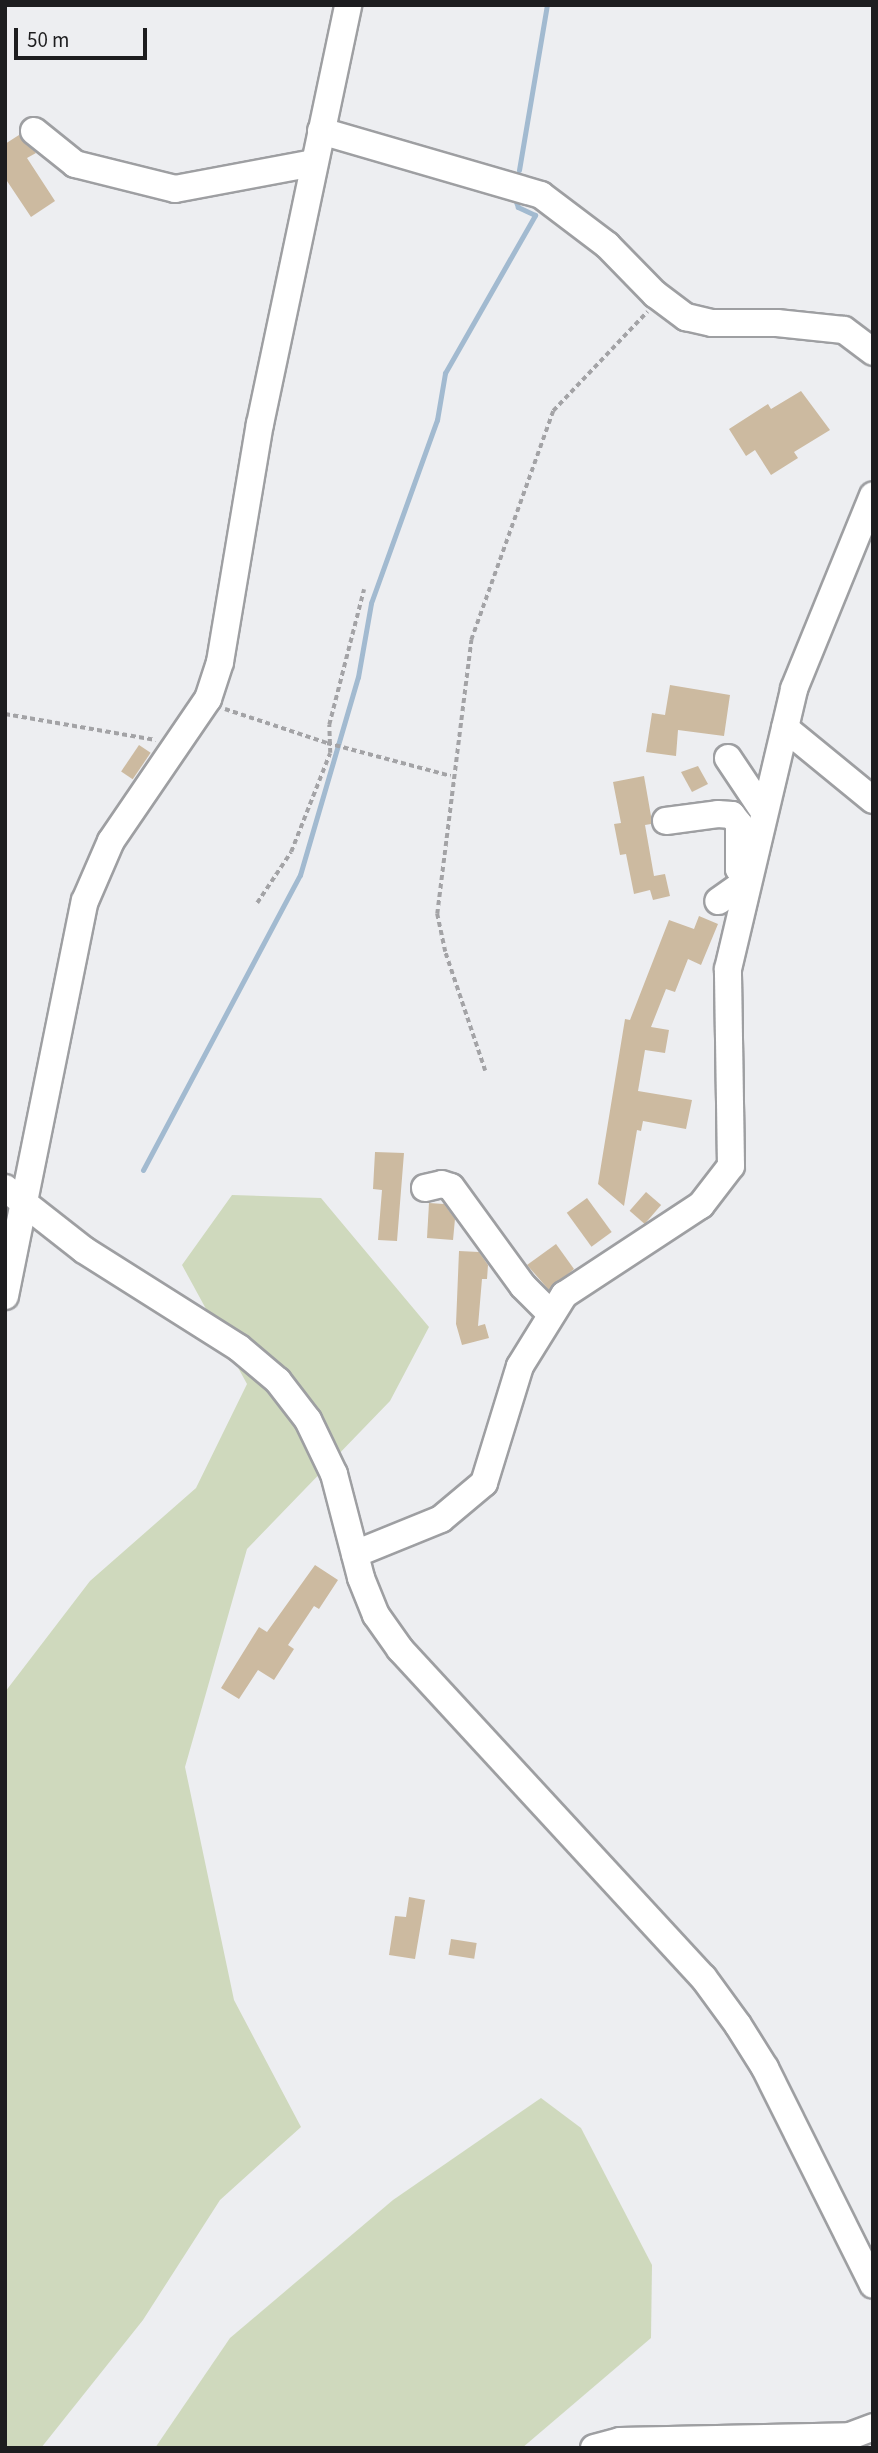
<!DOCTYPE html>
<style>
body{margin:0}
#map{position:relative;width:878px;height:2453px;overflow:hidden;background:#edeef1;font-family:"Source Sans 3",sans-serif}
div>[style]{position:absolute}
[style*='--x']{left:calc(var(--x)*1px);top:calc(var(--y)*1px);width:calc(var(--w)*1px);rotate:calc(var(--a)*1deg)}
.green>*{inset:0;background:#cfd9bd}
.stream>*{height:5px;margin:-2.5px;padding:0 2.5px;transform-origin:2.5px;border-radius:2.5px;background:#a2bad0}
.building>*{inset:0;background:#ccbaa0;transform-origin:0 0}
.path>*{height:3.5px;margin-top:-1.75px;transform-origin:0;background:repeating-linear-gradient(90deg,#a3a3a6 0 5px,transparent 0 8.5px)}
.roads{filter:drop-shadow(2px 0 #9e9fa2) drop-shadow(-2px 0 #9e9fa2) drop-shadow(0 2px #9e9fa2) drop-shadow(0 -2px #9e9fa2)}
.minor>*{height:26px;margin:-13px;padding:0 13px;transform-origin:13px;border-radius:13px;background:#fff}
span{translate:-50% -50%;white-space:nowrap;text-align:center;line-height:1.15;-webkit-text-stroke:5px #edeef1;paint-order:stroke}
.frame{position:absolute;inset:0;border:7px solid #1d1d1f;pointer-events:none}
.scale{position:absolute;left:14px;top:28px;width:133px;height:32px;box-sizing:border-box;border:4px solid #1d1d1f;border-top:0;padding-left:9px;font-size:21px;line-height:24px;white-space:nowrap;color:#1d1d1f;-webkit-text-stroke:5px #edeef1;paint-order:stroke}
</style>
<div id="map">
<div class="green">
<i style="clip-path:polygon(232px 1195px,321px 1198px,429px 1327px,390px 1401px,247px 1549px,185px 1767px,234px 2000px,301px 2127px,220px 2200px,143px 2320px,41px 2448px,5px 2448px,5px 1692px,90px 1581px,196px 1488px,247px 1384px,182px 1265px)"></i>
<i style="clip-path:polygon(541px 2098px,581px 2128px,652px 2265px,651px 2338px,522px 2448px,155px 2448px,230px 2338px,393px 2200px)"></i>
</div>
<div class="stream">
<i style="--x:519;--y:170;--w:167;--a:-80.4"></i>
<i style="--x:143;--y:1170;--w:334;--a:-62"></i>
<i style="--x:300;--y:875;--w:206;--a:-73.7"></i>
<i style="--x:358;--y:677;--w:75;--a:-80"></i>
<i style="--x:371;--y:603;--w:195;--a:-70.2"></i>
<i style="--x:437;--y:420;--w:48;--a:-80.3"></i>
<i style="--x:445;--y:373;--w:182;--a:-60.3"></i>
<i style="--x:535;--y:215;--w:19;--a:-155"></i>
<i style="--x:518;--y:207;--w:9;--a:-111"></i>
</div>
<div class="building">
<i style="clip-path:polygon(19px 135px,36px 153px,27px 158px,55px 201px,31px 217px,5px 178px,5px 144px)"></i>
<i style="clip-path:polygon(801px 391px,830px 430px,794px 452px,798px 458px,771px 475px,755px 450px,746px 456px,729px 429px,768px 404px,771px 409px)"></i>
<i style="clip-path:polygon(670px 685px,730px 695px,724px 736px,678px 730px,676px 756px,646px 752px,652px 713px,665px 715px)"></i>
<i style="left:139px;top:745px;width:14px;height:32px;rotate:34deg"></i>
<i style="clip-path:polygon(698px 766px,708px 784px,692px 792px,681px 772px)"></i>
<i style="clip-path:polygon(644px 776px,651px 816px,651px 824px,645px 825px,654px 876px,665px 874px,670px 896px,653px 900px,650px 890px,634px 894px,626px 854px,620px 855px,614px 824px,621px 823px,613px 782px)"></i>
<i style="clip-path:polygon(699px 916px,718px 924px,701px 965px,688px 959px,675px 992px,666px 989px,651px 1027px,669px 1030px,665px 1053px,645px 1050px,638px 1091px,692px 1100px,686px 1129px,643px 1121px,641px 1131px,637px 1130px,624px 1206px,598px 1184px,625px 1019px,630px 1020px,669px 920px,694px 929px)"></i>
<i style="clip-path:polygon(375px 1152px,404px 1153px,397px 1241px,378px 1240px,382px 1190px,373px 1189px)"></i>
<i style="left:646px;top:1192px;width:20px;height:25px;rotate:41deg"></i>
<i style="left:587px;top:1198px;width:42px;height:25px;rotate:54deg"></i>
<i style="clip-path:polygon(429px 1203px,444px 1204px,455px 1219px,453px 1240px,427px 1238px)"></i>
<i style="clip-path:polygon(556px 1244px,574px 1269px,549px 1290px,527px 1265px)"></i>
<i style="clip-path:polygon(459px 1251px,479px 1252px,488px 1265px,487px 1279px,482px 1279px,478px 1326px,485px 1324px,489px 1338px,462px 1345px,456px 1324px)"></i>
<i style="clip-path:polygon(315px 1565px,338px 1580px,319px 1609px,314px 1606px,288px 1645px,294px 1649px,274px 1680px,258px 1670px,239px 1699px,221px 1688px,259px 1627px,267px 1632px)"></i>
<i style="clip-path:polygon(409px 1897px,425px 1900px,415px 1959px,389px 1955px,395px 1916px,406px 1917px)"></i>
<i style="left:451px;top:1939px;width:26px;height:16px;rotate:9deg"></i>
</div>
<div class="path">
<i style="--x:225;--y:709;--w:108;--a:18.4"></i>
<i style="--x:327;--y:743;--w:128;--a:14.9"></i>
<i style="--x:5;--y:714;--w:153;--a:9.8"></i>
<i style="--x:257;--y:903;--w:61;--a:-56.3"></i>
<i style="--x:291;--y:852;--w:106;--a:-68.5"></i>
<i style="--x:330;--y:753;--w:28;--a:-92"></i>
<i style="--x:329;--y:725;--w:140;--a:-75.6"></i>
<i style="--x:485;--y:1071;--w:126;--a:-108.6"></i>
<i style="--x:445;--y:952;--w:39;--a:-102"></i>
<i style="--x:437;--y:914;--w:276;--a:-82.9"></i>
<i style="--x:471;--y:640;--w:243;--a:-70.3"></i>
<i style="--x:553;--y:411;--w:137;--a:-46.5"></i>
</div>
<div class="roads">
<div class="minor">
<i style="--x:34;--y:131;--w:53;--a:38.8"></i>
<i style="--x:75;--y:164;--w:103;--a:14"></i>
<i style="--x:175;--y:189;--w:141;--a:-10.6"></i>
<i style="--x:321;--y:131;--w:229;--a:16.2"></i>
<i style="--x:541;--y:195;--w:83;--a:37.1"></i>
<i style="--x:607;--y:245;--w:69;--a:45.6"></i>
<i style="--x:655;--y:294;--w:39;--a:37"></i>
<i style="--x:686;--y:317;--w:27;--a:13"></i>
<i style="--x:712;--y:323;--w:65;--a:0"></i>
<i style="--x:777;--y:323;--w:67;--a:6"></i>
<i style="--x:844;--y:330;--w:36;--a:37"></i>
<i style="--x:785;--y:728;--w:114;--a:39.3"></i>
<i style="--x:728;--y:758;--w:65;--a:56.3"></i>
<i style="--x:666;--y:821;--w:52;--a:-7.7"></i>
<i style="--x:718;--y:814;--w:14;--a:4"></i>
<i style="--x:732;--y:815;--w:11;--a:52"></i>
<i style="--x:739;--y:824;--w:45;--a:90"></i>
<i style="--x:739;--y:869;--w:14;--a:56"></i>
<i style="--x:747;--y:881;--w:35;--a:145"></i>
<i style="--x:5;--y:1188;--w:100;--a:38.1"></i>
<i style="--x:84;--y:1250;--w:183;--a:32.3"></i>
<i style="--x:239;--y:1348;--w:51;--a:40.2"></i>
<i style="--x:278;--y:1381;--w:49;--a:52.4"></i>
<i style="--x:308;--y:1420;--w:60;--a:64.3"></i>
<i style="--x:334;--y:1474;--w:107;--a:75.4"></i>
<i style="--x:361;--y:1578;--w:40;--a:68"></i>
<i style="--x:376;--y:1615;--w:42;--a:54.8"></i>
<i style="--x:400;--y:1649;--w:447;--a:47.3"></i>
<i style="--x:703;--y:1977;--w:59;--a:53.9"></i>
<i style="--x:738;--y:2025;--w:51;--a:57.9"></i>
<i style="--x:765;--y:2068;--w:242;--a:63.5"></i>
<i style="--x:425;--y:1188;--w:17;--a:-13"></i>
<i style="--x:442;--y:1184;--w:9;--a:18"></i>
<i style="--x:451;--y:1187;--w:122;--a:54"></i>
<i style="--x:523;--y:1286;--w:40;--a:45"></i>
<i style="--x:5;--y:1296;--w:403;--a:-78.6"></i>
<i style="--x:85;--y:901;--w:65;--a:-66.6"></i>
<i style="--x:111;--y:841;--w:172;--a:-55.7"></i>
<i style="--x:208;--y:699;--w:39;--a:-72"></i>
<i style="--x:220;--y:662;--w:241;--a:-80.5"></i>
<i style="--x:260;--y:424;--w:428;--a:-78.1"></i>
<i style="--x:355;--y:1554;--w:93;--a:-22.1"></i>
<i style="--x:441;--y:1519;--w:56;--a:-39.9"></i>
<i style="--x:484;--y:1483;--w:122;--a:-72.9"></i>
<i style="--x:520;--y:1366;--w:84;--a:-58.2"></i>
<i style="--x:564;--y:1295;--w:164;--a:-33.3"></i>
<i style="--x:701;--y:1205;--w:49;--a:-52.4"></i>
<i style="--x:731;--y:1166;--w:197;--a:-90.9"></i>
<i style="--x:728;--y:969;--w:288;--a:-76.7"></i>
<i style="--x:794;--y:689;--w:209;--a:-67.8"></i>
<i style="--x:594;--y:2448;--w:27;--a:-15"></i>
<i style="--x:620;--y:2441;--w:230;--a:-1.2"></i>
<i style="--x:850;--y:2436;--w:25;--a:-21"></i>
</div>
</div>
<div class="frame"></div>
<div class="scale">50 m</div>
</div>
